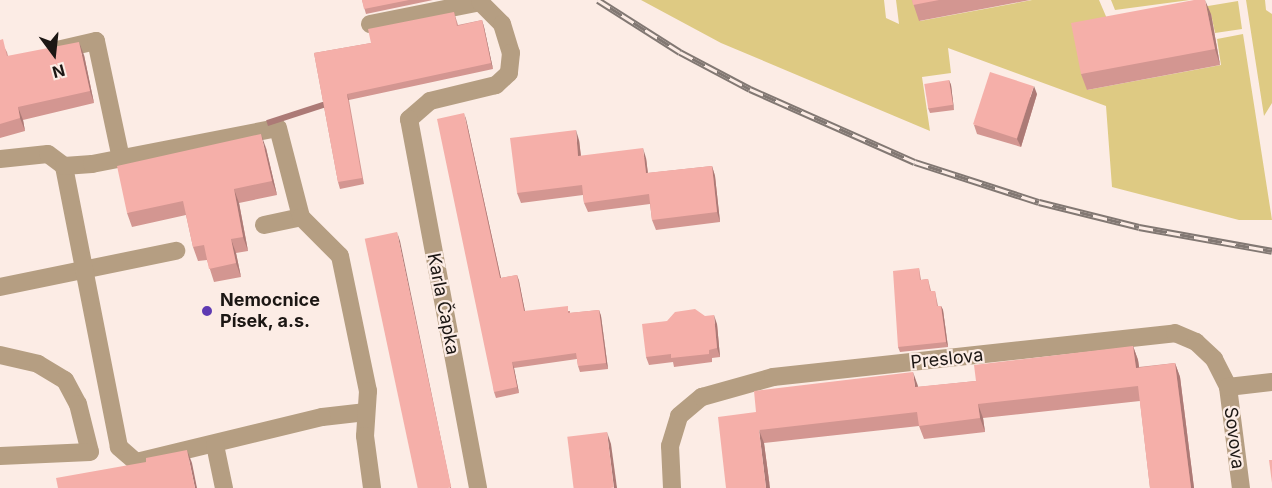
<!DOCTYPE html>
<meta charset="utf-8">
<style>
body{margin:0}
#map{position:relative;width:1272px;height:488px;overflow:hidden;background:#fcece5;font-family:Inter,sans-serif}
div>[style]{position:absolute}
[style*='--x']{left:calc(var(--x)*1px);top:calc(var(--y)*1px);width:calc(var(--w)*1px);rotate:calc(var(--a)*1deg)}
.green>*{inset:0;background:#deca83}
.minor>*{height:18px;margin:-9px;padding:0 9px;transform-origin:9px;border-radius:9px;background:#b59e82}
.rail>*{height:7px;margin-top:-3.5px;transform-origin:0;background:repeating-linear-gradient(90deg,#fcece5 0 14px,#827873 0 28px);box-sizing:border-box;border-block:2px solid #827873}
.wall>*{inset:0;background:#d39691}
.shaded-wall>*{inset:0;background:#ac7a76;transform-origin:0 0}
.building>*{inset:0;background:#f5afa9;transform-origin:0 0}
.dots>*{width:16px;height:16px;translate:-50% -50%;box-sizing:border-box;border:3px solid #fcece5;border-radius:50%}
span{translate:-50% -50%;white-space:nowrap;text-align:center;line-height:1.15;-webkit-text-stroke:4.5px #fcece5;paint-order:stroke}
.poi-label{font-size:18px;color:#1c1714;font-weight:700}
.left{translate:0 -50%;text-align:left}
.street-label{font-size:18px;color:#1c1714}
.north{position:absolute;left:24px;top:24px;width:60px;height:60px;-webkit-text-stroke:4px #fcece5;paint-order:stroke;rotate:165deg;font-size:16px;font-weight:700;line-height:24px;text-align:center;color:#1c1714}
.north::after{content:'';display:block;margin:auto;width:21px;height:27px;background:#1c1714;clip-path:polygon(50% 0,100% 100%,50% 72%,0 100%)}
</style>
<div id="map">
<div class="green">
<i style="clip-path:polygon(641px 0,884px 0,886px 18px,899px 24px,896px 0,915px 0,920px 21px,1032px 0,1099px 0,1108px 21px,1087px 90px,1221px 65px,1217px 39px,1243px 34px,1272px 220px,1239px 220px,1112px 187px,1106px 106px,948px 48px,951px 73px,922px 77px,930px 131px,721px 43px)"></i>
<i style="clip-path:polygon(1111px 0,1190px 0,1115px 10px)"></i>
<i style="clip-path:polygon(1246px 0,1265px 0,1266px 10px,1272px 14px,1272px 103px,1264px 116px)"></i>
<i style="clip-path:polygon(1238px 1px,1242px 29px,1215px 33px,1211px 14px,1151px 25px,1148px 16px)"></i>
</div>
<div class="minor">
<i style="--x:370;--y:24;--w:112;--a:-11.3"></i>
<i style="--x:480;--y:2;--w:31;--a:45"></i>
<i style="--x:502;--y:24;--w:30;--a:73"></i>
<i style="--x:511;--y:53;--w:20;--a:96"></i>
<i style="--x:509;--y:73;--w:18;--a:137"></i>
<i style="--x:496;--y:85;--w:68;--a:166.4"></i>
<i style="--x:430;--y:101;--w:28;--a:139"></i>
<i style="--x:409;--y:119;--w:375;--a:79.4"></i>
<i style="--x:57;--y:50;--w:40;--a:-13"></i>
<i style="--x:96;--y:41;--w:121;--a:78"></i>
<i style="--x:0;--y:159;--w:48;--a:-5.9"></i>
<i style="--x:48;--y:154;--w:20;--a:37"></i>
<i style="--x:264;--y:225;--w:38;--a:-12"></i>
<i style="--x:0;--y:287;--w:180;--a:-11.6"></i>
<i style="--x:0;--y:355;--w:39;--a:13"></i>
<i style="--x:38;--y:364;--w:31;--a:31"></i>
<i style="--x:65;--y:380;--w:27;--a:62"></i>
<i style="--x:78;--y:404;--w:49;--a:76"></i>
<i style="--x:90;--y:452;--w:90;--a:177.5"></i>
<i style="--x:1228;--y:387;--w:102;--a:82.7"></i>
<i style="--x:366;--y:412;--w:44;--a:173.5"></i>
<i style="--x:322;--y:417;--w:191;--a:166.4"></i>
<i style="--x:136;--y:462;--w:23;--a:-139"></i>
<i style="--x:119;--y:447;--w:286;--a:-101.1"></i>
<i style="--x:64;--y:166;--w:28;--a:-4"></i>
<i style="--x:92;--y:164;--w:189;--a:-11"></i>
<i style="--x:278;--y:128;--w:92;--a:75.5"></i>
<i style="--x:301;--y:217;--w:55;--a:45"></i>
<i style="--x:340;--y:256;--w:138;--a:78.3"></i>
<i style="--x:368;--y:391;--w:45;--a:93.8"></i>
<i style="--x:365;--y:436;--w:52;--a:82.3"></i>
<i style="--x:215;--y:445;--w:44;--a:78.2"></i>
<i style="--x:672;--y:488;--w:42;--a:-92.7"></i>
<i style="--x:670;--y:446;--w:31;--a:-73"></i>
<i style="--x:679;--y:416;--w:30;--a:-40"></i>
<i style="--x:702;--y:397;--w:74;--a:-15.7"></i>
<i style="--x:773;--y:377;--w:404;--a:-6.2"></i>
<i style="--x:1175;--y:333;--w:23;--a:23"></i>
<i style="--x:1196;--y:342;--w:25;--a:43"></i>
<i style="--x:1214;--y:359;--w:31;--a:63"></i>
<i style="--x:1228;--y:387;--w:44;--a:-6.5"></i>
</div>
<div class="rail">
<i style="--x:598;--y:0;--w:97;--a:32.4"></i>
<i style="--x:680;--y:52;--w:79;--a:27.9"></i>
<i style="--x:750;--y:89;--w:180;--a:23.9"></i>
<i style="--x:915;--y:162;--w:130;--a:17.9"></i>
<i style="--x:1039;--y:202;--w:103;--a:14"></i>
<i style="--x:1139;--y:227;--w:135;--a:10.2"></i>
</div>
<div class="wall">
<i style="clip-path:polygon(362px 0,433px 0,366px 14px)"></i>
<i style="clip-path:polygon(912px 0,1030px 0,919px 21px)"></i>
<i style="clip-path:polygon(454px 12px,458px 25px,482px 20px,484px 27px,493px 69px,349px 100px,364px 184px,340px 189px,338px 182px,314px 53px,371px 43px)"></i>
<i style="clip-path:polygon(1211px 14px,1220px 65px,1087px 90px,1081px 74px)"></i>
<i style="clip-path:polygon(0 40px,7px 52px,8px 56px,84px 55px,94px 103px,23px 120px,25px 131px,0 138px)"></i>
<i style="clip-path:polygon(949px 80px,951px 85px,954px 110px,930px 113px,928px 108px)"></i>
<i style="clip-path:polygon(1037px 94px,1021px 147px,977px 134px,974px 125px)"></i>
<i style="clip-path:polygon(466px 119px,501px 278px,517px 275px,519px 281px,525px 311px,570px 311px,570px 313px,599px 310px,601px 316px,608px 369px,580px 372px,578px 366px,577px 359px,514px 368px,519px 393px,496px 398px,494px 392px)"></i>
<i style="clip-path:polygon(579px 140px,581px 156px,646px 158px,648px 173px,712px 166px,715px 176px,720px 222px,656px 230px,652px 220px,650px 204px,588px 212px,584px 203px,583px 195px,521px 203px,517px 193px)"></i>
<i style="clip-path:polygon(266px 148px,277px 195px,239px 203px,248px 251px,236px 253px,241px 277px,214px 282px,207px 260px,198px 261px,193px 247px,186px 215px,132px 227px,127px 213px)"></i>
<i style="clip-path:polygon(919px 268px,921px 280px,928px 279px,931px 291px,935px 291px,938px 306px,941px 306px,943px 310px,948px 347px,900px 352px,898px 347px)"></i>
<i style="clip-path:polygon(667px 321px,717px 324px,720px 357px,712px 358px,712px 362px,674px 367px,673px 362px,649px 365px,646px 357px)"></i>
<i style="clip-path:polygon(1133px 346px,1138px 360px,1139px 367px,1175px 363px,1180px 377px,1194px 488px,1150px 488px,1140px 401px,983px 418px,985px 432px,924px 439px,919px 426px,764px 443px,770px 488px,756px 412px,918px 387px,976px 381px)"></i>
</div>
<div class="shaded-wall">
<i style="clip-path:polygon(1205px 0,1211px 14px,1220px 65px,1215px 49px)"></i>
<i style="clip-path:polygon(482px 20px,484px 27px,493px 69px,491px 63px)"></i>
<i style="clip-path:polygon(79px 42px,84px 55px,94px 103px,90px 91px)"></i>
<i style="clip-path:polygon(949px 80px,951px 85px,954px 110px,953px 105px)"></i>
<i style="clip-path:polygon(1034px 86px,1037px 94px,1021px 147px,1017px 139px)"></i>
<i style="left:347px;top:94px;width:6px;height:85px;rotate:72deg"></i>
<i style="clip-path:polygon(18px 107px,23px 120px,25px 131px,20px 118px)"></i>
<i style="clip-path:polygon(464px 113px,466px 119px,502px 283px,500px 278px)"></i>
<i style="clip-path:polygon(576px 130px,579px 140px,582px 166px,578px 156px)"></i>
<i style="clip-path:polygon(261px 134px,266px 148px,277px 195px,272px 181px)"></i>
<i style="clip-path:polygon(643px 148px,646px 158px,649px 183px,646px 173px)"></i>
<i style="clip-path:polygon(712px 166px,715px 176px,720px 222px,717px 212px)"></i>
<i style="clip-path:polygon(234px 189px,239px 203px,248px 251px,243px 237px)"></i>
<i style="clip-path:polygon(397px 232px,400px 241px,451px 488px,450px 488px)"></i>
<i style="clip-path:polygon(231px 239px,236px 253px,241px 277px,236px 263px)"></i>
<i style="clip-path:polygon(517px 275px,519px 281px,526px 317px,524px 311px)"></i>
<i style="clip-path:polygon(941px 306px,943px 310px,948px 347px,946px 342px)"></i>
<i style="clip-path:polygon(599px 310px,601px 316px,608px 369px,606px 363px)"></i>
<i style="clip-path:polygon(714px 315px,717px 324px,720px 357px,717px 348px)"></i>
<i style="clip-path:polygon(1133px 346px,1138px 360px,1141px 381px,1136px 368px)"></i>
<i style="clip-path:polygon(512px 362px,514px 368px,519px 393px,517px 387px)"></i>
<i style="clip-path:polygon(1175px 363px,1180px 377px,1194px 488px,1191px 488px)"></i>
<i style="clip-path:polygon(913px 372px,918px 386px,920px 401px,915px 387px)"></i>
<i style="clip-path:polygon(978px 404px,983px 418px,985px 432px,980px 418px)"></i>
<i style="clip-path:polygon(759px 430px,764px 443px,770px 488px,766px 488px)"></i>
<i style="clip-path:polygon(607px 432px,611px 444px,617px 488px,614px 488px)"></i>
<i style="clip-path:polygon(187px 450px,192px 463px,197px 488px,195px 488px)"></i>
</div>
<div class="building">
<i style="clip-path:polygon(362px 0,409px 0,364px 9px)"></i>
<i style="clip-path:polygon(912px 0,939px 0,913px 5px)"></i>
<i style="clip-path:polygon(1194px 0,1205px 0,1215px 49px,1081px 74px,1071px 23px)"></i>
<i style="clip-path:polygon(454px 12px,457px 26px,482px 20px,491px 63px,347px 94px,362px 178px,338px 182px,314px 53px,371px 43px,368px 29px)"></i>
<i style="clip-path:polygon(3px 39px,7px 56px,79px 42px,90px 91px,18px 107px,20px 118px,0 124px,0 40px)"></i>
<i style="left:990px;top:72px;width:46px;height:55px;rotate:18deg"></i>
<i style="left:949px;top:80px;width:25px;height:25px;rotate:81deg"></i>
<i style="clip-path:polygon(464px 113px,500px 278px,517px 275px,524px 311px,568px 306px,568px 313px,599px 310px,606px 363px,578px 366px,576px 353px,512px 362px,517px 387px,494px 392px,437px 119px)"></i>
<i style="clip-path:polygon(576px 130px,578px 156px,643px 148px,646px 173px,712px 166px,717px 212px,652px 220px,649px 194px,584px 203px,582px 185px,517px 193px,510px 138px)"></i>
<i style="clip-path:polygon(261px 134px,272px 181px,234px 189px,243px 237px,231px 239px,236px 263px,209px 269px,204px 245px,193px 247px,183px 201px,127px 213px,117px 166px)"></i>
<i style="left:397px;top:232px;width:261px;height:33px;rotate:78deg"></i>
<i style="clip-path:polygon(919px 268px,920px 280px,928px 279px,930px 291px,935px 291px,937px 306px,941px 306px,946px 342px,898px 347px,893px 271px)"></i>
<i style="clip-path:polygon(695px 309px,705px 316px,714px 315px,717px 348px,709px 350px,709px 354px,671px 358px,671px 354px,646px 357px,642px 324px,667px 321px,675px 312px)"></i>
<i style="clip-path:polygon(1133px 346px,1136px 368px,1175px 363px,1191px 488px,1150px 488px,1138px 386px,978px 404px,980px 418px,919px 426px,917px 412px,759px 430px,766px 488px,726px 488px,718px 417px,756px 412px,754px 391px,913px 372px,915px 387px,976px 381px,974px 365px)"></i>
<i style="left:607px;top:432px;width:56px;height:40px;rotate:83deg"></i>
<i style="clip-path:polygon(187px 450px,195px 488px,58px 488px,56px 478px,146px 462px,146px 458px)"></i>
<i style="clip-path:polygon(1269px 460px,1272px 460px,1272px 483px)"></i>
</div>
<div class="dots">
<i style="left:207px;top:311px;background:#5e3ab2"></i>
</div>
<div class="poi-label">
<span class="left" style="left:220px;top:311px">Nemocnice<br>Písek, a.s.</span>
</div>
<div class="street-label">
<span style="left:443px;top:304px;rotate:79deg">Karla Čapka</span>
<span style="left:947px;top:359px;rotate:-6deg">Preslova</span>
<span style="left:1234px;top:438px;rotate:83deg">Sovova</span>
</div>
<div class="north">N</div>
</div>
